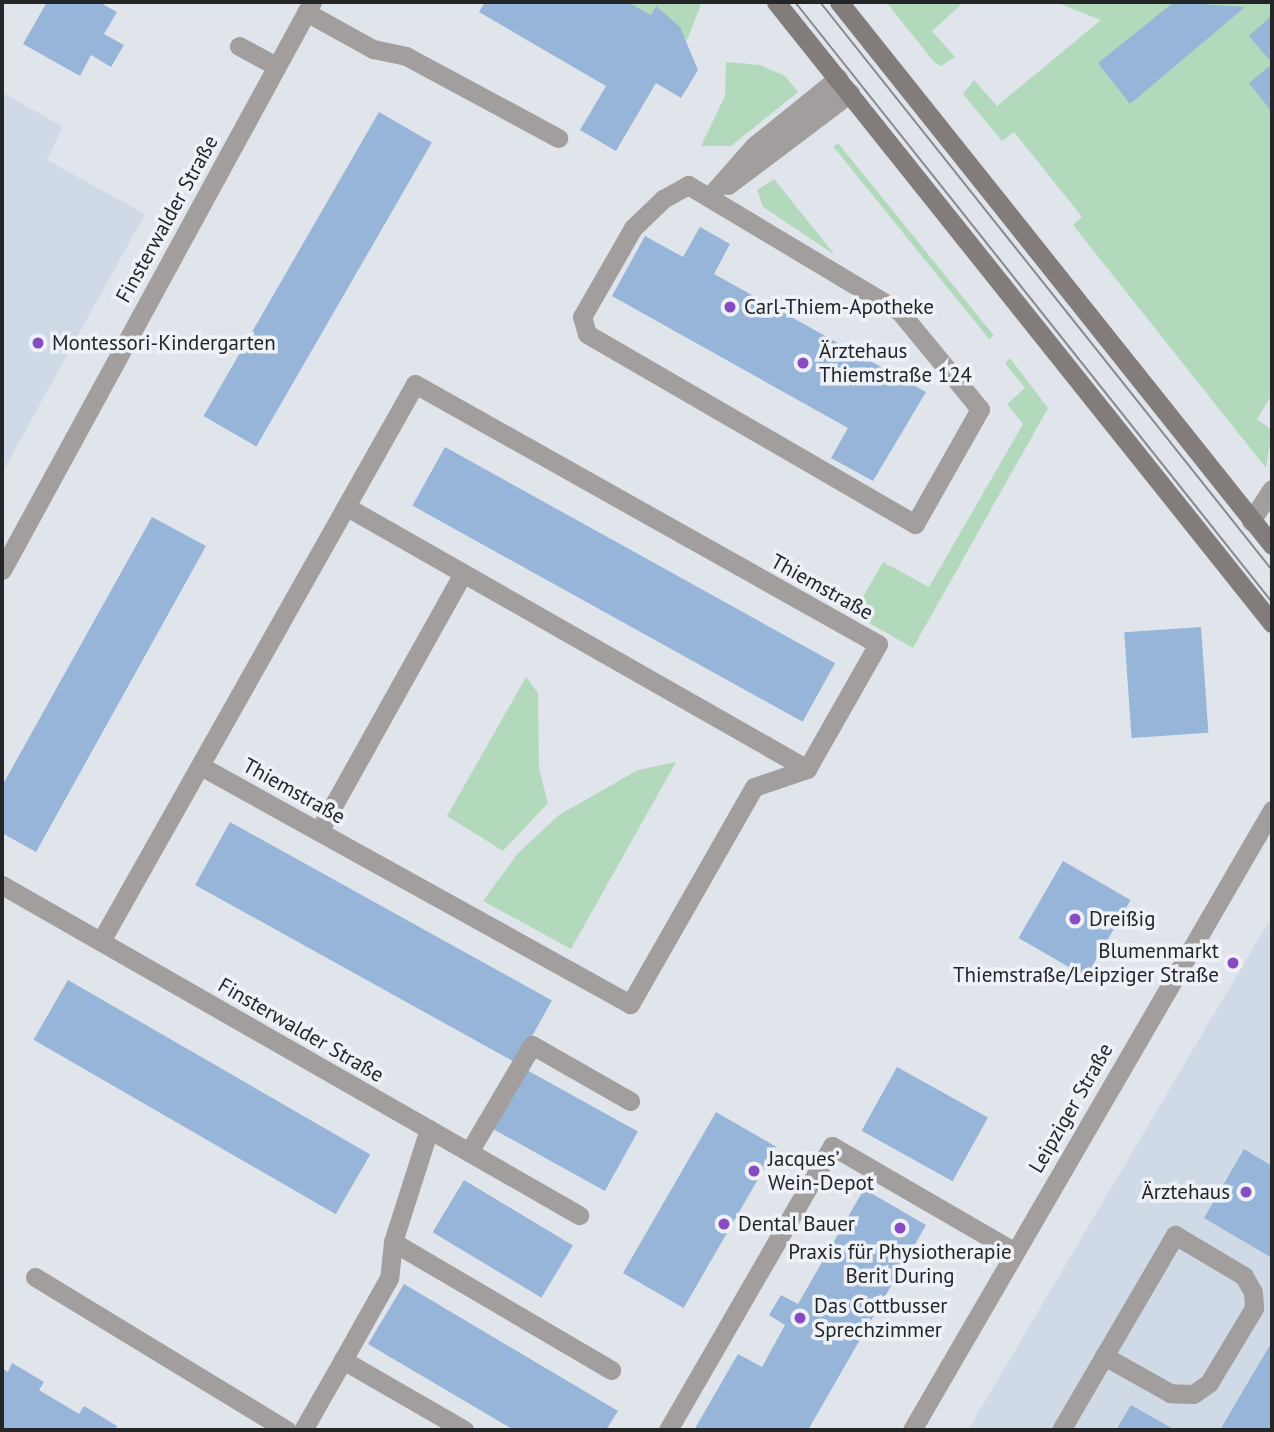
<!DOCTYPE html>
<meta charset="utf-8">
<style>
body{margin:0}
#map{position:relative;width:1274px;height:1432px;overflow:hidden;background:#e0e5eb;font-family:"PT Sans",sans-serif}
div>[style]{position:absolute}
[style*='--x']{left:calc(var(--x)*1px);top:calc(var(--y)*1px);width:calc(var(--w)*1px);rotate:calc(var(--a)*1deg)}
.built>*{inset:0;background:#d0dae6}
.green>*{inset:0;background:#b3d9bd;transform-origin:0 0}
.building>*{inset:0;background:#97b5d9;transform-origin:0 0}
.service>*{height:19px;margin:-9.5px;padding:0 9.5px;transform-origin:9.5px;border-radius:9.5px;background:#a29e9d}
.minor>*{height:19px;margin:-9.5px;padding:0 9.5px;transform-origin:9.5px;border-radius:9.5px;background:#a29e9d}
.tertiary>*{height:19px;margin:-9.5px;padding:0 9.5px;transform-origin:9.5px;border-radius:9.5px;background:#a29e9d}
.secondary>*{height:19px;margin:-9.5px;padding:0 9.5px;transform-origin:9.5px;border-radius:9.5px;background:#827d7b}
.tram>*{height:2px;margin:-1px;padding:0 1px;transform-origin:1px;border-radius:1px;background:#86898d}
.dots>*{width:19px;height:19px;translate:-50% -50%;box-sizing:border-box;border:4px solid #eef2f8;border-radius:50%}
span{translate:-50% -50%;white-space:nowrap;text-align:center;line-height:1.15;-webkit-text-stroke:7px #eef2f8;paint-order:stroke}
.street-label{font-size:21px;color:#232527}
.poi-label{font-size:21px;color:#232527}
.left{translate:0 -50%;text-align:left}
.right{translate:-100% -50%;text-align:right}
.frame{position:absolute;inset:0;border:4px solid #232527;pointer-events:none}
</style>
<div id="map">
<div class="built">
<i style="clip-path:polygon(2px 92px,63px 127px,47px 160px,145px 214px,2px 473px)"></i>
<i style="clip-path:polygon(1272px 916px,1272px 1430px,968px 1430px)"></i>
</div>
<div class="green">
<i style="clip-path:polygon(628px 2px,702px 2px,687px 40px,656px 7px,651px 15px)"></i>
<i style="clip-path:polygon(886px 2px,964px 2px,932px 31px,955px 57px,941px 66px,934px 62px)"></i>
<i style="clip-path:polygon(1055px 2px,1272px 2px,1272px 394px,1257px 419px,1272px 430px,1266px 468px,1073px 225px,1082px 217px,1014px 132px,1002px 141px,963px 94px,974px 80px,997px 106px,1101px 20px)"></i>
<i style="clip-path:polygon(726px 62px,760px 65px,785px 76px,798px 92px,731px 146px,701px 146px,725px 96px)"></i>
<i style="left:838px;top:143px;width:248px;height:6px;rotate:51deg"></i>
<i style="clip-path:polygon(774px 179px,835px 255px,763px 207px,757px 190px)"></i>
<i style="clip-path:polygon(1010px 358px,1048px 408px,913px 648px,853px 614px,883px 562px,929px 587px,1023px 424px,1007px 404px,1025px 388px,1005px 363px)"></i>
<i style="clip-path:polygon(526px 677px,538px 693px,539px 769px,548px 803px,503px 851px,447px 816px)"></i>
<i style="clip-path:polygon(676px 762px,571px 949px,483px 901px,518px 853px,559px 815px,638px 770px)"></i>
</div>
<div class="building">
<i style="clip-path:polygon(47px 2px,99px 2px,117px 12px,104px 34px,124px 45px,111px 67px,91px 55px,80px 76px,23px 44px)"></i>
<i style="clip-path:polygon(485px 2px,628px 2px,651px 15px,656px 6px,680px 27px,698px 70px,681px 98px,656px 83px,616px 151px,580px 130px,606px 86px,479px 12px)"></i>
<i style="clip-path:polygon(1174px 2px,1245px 7px,1130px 104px,1098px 63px)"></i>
<i style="clip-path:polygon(1270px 17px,1272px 20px,1272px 63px,1249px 36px)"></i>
<i style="clip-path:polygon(1272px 64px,1272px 112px,1249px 83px)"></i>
<i style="left:379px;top:112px;width:61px;height:351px;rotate:30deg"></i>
<i style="clip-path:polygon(700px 227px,730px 244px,714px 274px,926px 392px,873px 481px,831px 458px,848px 428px,612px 296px,645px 236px,683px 257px)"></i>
<i style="left:445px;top:447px;width:446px;height:67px;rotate:29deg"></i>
<i style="clip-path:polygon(152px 517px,206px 546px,36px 852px,2px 833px,2px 786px)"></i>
<i style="left:1201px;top:627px;width:106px;height:77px;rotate:86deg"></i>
<i style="left:230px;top:822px;width:368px;height:72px;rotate:29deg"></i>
<i style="left:1063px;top:861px;width:78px;height:89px;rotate:30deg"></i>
<i style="left:68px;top:980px;width:349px;height:69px;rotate:30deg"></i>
<i style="left:897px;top:1067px;width:104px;height:73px;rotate:29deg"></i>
<i style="left:525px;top:1069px;width:129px;height:68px;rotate:29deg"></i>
<i style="left:716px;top:1112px;width:70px;height:186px;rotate:30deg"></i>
<i style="clip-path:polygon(1244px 1149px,1272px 1166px,1272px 1258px,1204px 1218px)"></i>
<i style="left:464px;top:1180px;width:127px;height:61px;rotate:31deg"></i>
<i style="clip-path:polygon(864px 1189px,926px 1225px,808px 1430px,694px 1430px,738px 1354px,762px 1367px,785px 1325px,769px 1315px,781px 1295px,798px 1304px)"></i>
<i style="clip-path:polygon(404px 1284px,618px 1411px,606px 1430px,514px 1430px,368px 1344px)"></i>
<i style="clip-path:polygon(1272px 1342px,1272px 1430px,1220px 1430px,1254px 1372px)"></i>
<i style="clip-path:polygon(12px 1363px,44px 1382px,39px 1390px,79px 1414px,84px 1406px,117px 1426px,115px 1430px,2px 1430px,2px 1368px,8px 1372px)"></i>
<i style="clip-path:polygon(1131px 1405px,1175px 1430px,1116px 1430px)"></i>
</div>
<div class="service">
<i style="--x:306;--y:12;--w:77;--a:28.9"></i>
<i style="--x:373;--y:49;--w:34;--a:12"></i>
<i style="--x:406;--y:56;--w:173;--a:28.3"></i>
<i style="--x:239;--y:46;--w:42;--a:28.4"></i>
<i style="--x:688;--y:185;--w:247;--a:30.9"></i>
<i style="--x:900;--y:312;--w:126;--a:50.5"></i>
<i style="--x:980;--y:409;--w:132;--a:119.5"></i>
<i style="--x:915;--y:524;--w:379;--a:-149.9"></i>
<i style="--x:587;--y:334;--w:18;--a:-106"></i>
<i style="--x:582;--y:317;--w:103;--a:-60.2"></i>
<i style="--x:633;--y:228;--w:42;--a:-44"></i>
<i style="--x:663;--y:199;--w:29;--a:-29"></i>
<i style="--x:728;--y:185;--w:153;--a:-37"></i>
<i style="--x:709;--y:197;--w:68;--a:-48.6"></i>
<i style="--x:754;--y:146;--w:108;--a:-39"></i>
<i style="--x:1251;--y:521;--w:38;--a:-57"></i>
<i style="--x:319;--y:831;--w:295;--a:-60.8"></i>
<i style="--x:429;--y:1129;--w:119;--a:107.7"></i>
<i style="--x:393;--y:1242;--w:36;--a:96"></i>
<i style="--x:389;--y:1278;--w:94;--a:119.3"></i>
<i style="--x:343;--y:1360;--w:140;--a:30"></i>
<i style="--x:469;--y:1152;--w:124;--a:-59.5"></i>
<i style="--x:532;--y:1045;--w:113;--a:29.7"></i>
<i style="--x:393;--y:1242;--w:253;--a:30.4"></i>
<i style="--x:35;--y:1277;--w:295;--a:31.3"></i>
<i style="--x:303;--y:1430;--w:81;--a:-60.3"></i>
<i style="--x:668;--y:1430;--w:328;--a:-60"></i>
<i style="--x:832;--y:1146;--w:211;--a:30.1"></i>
<i style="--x:1061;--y:1430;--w:226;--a:-59.7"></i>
<i style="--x:1175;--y:1235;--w:80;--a:30.7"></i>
<i style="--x:1244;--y:1276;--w:18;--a:61"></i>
<i style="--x:1253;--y:1292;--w:16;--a:86"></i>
<i style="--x:1254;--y:1308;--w:87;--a:121"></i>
<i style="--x:1209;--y:1383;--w:19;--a:145"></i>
<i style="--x:1193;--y:1394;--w:23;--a:-178"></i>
<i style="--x:1170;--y:1393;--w:76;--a:-150.7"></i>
</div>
<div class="minor">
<i style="--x:347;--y:507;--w:529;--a:29.66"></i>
<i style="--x:2;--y:570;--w:647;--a:-61.38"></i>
<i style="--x:2;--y:885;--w:665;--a:29.77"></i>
<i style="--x:101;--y:941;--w:639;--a:-60.59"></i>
<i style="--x:415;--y:384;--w:531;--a:29.32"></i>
<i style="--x:878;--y:644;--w:144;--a:119.6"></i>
<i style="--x:807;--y:769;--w:56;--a:161.2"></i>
<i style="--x:754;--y:787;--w:250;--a:119.7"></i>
<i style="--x:630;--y:1004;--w:491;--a:-151"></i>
</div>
<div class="tertiary">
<i style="--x:912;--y:1430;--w:717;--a:-59.86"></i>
</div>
<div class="secondary">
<i style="--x:776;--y:2;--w:795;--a:51.39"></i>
<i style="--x:839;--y:2;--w:695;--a:51.43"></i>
</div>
<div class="tram">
<i style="--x:795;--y:2;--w:767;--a:51.52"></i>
<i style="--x:820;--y:2;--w:726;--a:51.49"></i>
</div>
<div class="dots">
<i style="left:730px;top:307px;background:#884cc2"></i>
<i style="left:38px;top:343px;background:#884cc2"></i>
<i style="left:803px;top:363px;background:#884cc2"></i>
<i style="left:1075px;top:919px;background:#884cc2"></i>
<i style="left:1233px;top:963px;background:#884cc2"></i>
<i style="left:754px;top:1171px;background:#884cc2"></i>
<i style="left:1246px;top:1192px;background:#884cc2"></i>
<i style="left:724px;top:1224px;background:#884cc2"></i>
<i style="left:900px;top:1228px;background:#884cc2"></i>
<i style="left:800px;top:1318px;background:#884cc2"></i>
</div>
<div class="street-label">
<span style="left:167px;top:219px;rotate:-61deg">Finsterwalder Straße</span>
<span style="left:822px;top:587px;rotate:29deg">Thiemstraße</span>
<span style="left:294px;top:791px;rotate:29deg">Thiemstraße</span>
<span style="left:301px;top:1030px;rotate:30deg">Finsterwalder Straße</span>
<span style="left:1071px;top:1108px;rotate:-60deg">Leipziger Straße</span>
</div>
<div class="poi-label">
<span class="left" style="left:744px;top:307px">Carl-Thiem-Apotheke</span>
<span class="left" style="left:52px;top:343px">Montessori-Kindergarten</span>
<span class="left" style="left:819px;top:363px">Ärztehaus<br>Thiemstraße 124</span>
<span class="left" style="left:1089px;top:919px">Dreißig</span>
<span class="right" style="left:1219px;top:963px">Blumenmarkt<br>Thiemstraße/Leipziger Straße</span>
<span class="left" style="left:768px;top:1171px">Jacques’<br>Wein-Depot</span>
<span class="right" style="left:1230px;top:1192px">Ärztehaus</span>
<span class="left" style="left:738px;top:1224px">Dental Bauer</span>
<span style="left:900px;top:1264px">Praxis für Physiotherapie<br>Berit During</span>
<span class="left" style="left:814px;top:1318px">Das Cottbusser<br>Sprechzimmer</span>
</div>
<div class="frame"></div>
</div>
